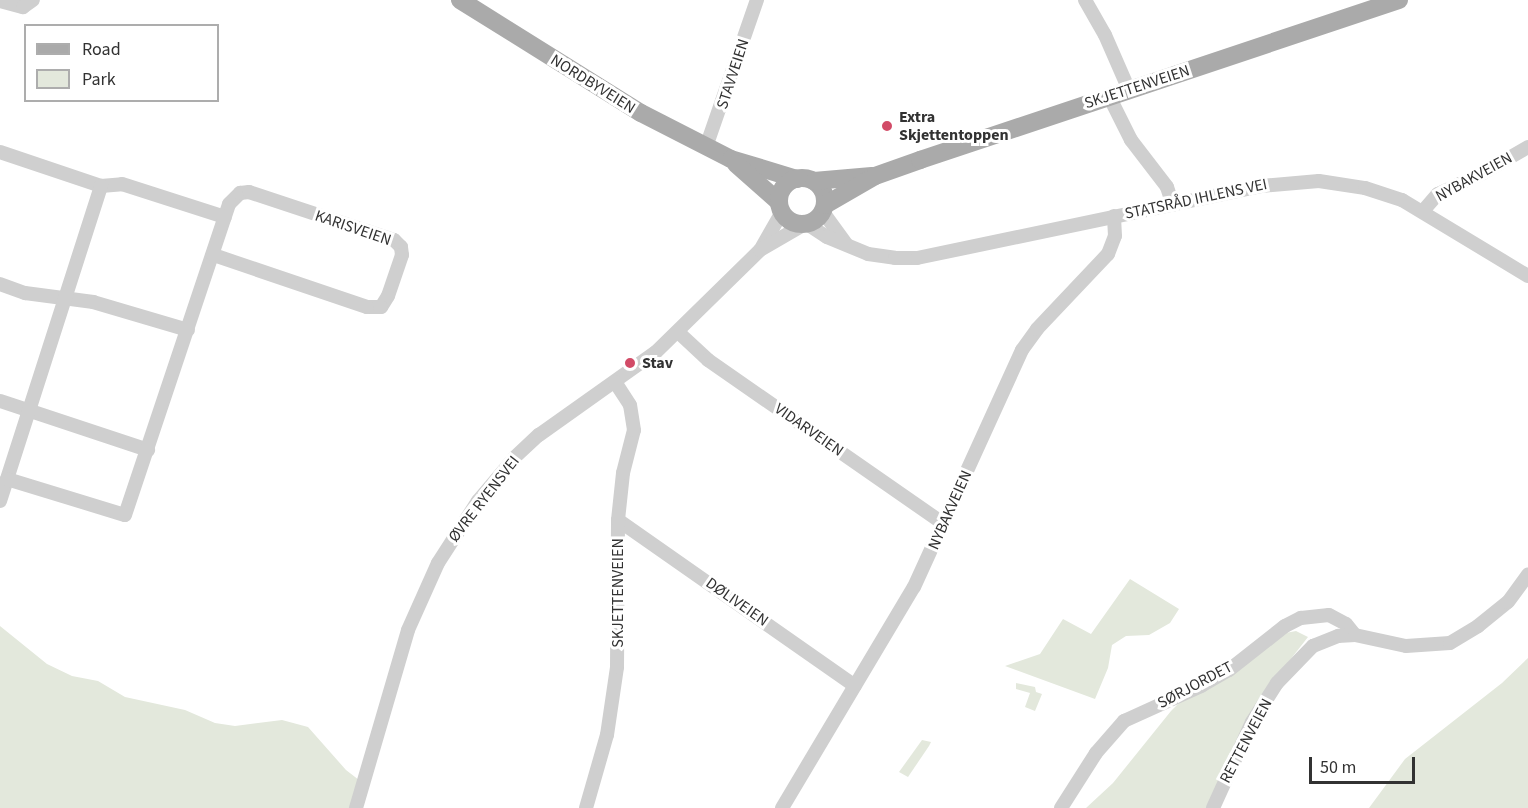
<!DOCTYPE html>
<meta charset="utf-8">
<style>
body{margin:0}
#map{position:relative;width:1528px;height:808px;overflow:hidden;background:#fff;font-family:"Source Sans 3",sans-serif}
div>[style]{position:absolute}
[style*='--x']{left:calc(var(--x)*1px);top:calc(var(--y)*1px);width:calc(var(--w)*1px);rotate:calc(var(--a)*1deg)}
.green>*{inset:0;background:#e3e8dc}
.minor>*{height:14px;margin:-7px;padding:0 7px;transform-origin:7px;border-radius:7px;background:#cfcfcf}
.major>*{height:18px;margin:-9px;padding:0 9px;transform-origin:9px;border-radius:9px;background:#aaa}
.major>.ring{margin:-9px;padding:0;box-sizing:content-box;background:none;border:18px solid #aaa;border-radius:50%}
.dots>*{width:16px;height:16px;translate:-50% -50%;box-sizing:border-box;border:3px solid #fff;border-radius:50%}
span{translate:-50% -50%;white-space:nowrap;text-align:center;line-height:1.15;-webkit-text-stroke:6px #fff;paint-order:stroke}
.street-label{font-size:16px;color:#323232}
.poi-label{font-size:16px;color:#323232;font-weight:700}
.left{translate:0 -50%;text-align:left}
.legend{position:absolute;left:24px;top:24px;width:195px;height:78px;box-sizing:border-box;background:#fff;border:2px solid #adadad;margin:0;padding:8px 10px;list-style:none;font-size:18px;color:#323232}
.legend li{display:flex;align-items:center;gap:12px;height:30px}
.legend b{width:30px;border:2px solid #adadad}
.scale{position:absolute;left:1309px;top:757px;width:106px;height:27px;box-sizing:border-box;border:3px solid #323232;border-top:0;padding-left:8px;font-size:18px;line-height:21px;white-space:nowrap;color:#323232;-webkit-text-stroke:4px #fff;paint-order:stroke}
</style>
<div id="map">
<div class="green">
<i style="clip-path:polygon(1130px 579px,1179px 609px,1170px 623px,1149px 635px,1126px 636px,1112px 645px,1108px 668px,1095px 699px,1005px 666px,1040px 654px,1063px 619px,1091px 634px)"></i>
<i style="clip-path:polygon(0 626px,47px 664px,72px 676px,98px 681px,125px 697px,185px 710px,215px 723px,235px 726px,282px 720px,308px 727px,346px 770px,368px 787px,362px 808px,0 808px)"></i>
<i style="clip-path:polygon(1296px 631px,1308px 637px,1279px 674px,1219px 808px,1086px 808px,1113px 783px,1171px 711px,1211px 671px,1275px 635px)"></i>
<i style="clip-path:polygon(1528px 658px,1528px 808px,1369px 808px,1405px 759px,1502px 683px)"></i>
<i style="clip-path:polygon(1016px 683px,1035px 687px,1036px 692px,1042px 694px,1035px 711px,1025px 707px,1030px 693px,1016px 689px)"></i>
<i style="clip-path:polygon(922px 740px,931px 742px,929px 746px,908px 777px,899px 772px)"></i>
</div>
<div class="minor">
<i style="--x:1085;--y:0;--w:40;--a:60.3"></i>
<i style="--x:1105;--y:35;--w:60;--a:66.4"></i>
<i style="--x:0;--y:1;--w:24;--a:15"></i>
<i style="--x:23;--y:7;--w:12;--a:-35"></i>
<i style="--x:1109;--y:96;--w:49;--a:63.4"></i>
<i style="--x:1131;--y:140;--w:59;--a:52.5"></i>
<i style="--x:1167;--y:187;--w:19;--a:72"></i>
<i style="--x:706;--y:147;--w:156;--a:-70.9"></i>
<i style="--x:0;--y:152;--w:107;--a:18.6"></i>
<i style="--x:101;--y:186;--w:21;--a:-5"></i>
<i style="--x:122;--y:184;--w:108;--a:17.8"></i>
<i style="--x:1423;--y:211;--w:23;--a:-49"></i>
<i style="--x:1438;--y:194;--w:50;--a:-25"></i>
<i style="--x:1483;--y:173;--w:52;--a:-30"></i>
<i style="--x:823;--y:212;--w:39;--a:54"></i>
<i style="--x:807;--y:224;--w:24;--a:33"></i>
<i style="--x:827;--y:237;--w:44;--a:22.5"></i>
<i style="--x:868;--y:254;--w:27;--a:8"></i>
<i style="--x:895;--y:258;--w:22;--a:0"></i>
<i style="--x:917;--y:258;--w:351;--a:-11.8"></i>
<i style="--x:1261;--y:186;--w:58;--a:-4.9"></i>
<i style="--x:1319;--y:181;--w:47;--a:8.7"></i>
<i style="--x:1365;--y:188;--w:39;--a:18"></i>
<i style="--x:1402;--y:200;--w:147;--a:31.1"></i>
<i style="--x:762;--y:247;--w:40;--a:-60.3"></i>
<i style="--x:0;--y:284;--w:27;--a:20"></i>
<i style="--x:25;--y:293;--w:69;--a:7.5"></i>
<i style="--x:93;--y:302;--w:99;--a:16.4"></i>
<i style="--x:678;--y:332;--w:41;--a:43"></i>
<i style="--x:708;--y:360;--w:287;--a:34.8"></i>
<i style="--x:0;--y:401;--w:156;--a:18.3"></i>
<i style="--x:7;--y:479;--w:308;--a:-72.2"></i>
<i style="--x:0;--y:501;--w:23;--a:-72"></i>
<i style="--x:7;--y:479;--w:123;--a:17"></i>
<i style="--x:125;--y:515;--w:328;--a:-71.5"></i>
<i style="--x:229;--y:204;--w:16;--a:-45"></i>
<i style="--x:240;--y:193;--w:9;--a:-6"></i>
<i style="--x:249;--y:192;--w:153;--a:18.3"></i>
<i style="--x:394;--y:240;--w:10;--a:45"></i>
<i style="--x:401;--y:247;--w:8;--a:83"></i>
<i style="--x:402;--y:255;--w:43;--a:108.9"></i>
<i style="--x:388;--y:296;--w:13;--a:122"></i>
<i style="--x:381;--y:307;--w:14;--a:180"></i>
<i style="--x:367;--y:307;--w:163;--a:-161.3"></i>
<i style="--x:618;--y:520;--w:289;--a:35"></i>
<i style="--x:356;--y:808;--w:185;--a:-73.7"></i>
<i style="--x:408;--y:630;--w:73;--a:-65.9"></i>
<i style="--x:438;--y:563;--w:74;--a:-57.2"></i>
<i style="--x:478;--y:501;--w:57;--a:-49.9"></i>
<i style="--x:515;--y:457;--w:33;--a:-43"></i>
<i style="--x:539;--y:435;--w:143;--a:-35.4"></i>
<i style="--x:656;--y:352;--w:146;--a:-44.4"></i>
<i style="--x:760;--y:250;--w:50;--a:-30.2"></i>
<i style="--x:586;--y:808;--w:76;--a:-74"></i>
<i style="--x:607;--y:735;--w:69;--a:-81.6"></i>
<i style="--x:617;--y:667;--w:147;--a:-89.6"></i>
<i style="--x:618;--y:520;--w:47;--a:-83.9"></i>
<i style="--x:623;--y:473;--w:44;--a:-75.7"></i>
<i style="--x:634;--y:430;--w:25;--a:-99"></i>
<i style="--x:630;--y:405;--w:27;--a:-123"></i>
<i style="--x:782;--y:808;--w:257;--a:-59.2"></i>
<i style="--x:914;--y:587;--w:260;--a:-65.5"></i>
<i style="--x:1022;--y:350;--w:26;--a:-54"></i>
<i style="--x:1037;--y:329;--w:103;--a:-46.6"></i>
<i style="--x:1108;--y:254;--w:19;--a:-69"></i>
<i style="--x:1115;--y:236;--w:20;--a:-93"></i>
<i style="--x:1061;--y:808;--w:65;--a:-57.5"></i>
<i style="--x:1096;--y:753;--w:43;--a:-48.8"></i>
<i style="--x:1124;--y:721;--w:85;--a:-24.4"></i>
<i style="--x:1201;--y:686;--w:32;--a:-30"></i>
<i style="--x:1229;--y:670;--w:71;--a:-38.2"></i>
<i style="--x:1285;--y:626;--w:18;--a:-27"></i>
<i style="--x:1301;--y:618;--w:28;--a:-6"></i>
<i style="--x:1329;--y:615;--w:19;--a:28"></i>
<i style="--x:1346;--y:624;--w:14;--a:51"></i>
<i style="--x:1213;--y:808;--w:94;--a:-65.6"></i>
<i style="--x:1252;--y:722;--w:46;--a:-57.3"></i>
<i style="--x:1277;--y:683;--w:52;--a:-45.8"></i>
<i style="--x:1313;--y:646;--w:27;--a:-22"></i>
<i style="--x:1338;--y:636;--w:17;--a:-3"></i>
<i style="--x:1355;--y:635;--w:52;--a:12.2"></i>
<i style="--x:1406;--y:646;--w:44;--a:-3.9"></i>
<i style="--x:1450;--y:643;--w:33;--a:-31"></i>
<i style="--x:1478;--y:626;--w:38;--a:-39"></i>
<i style="--x:1508;--y:602;--w:34;--a:-54"></i>
</div>
<div class="major">
<i style="--x:460;--y:0;--w:213;--a:32"></i>
<i style="--x:641;--y:113;--w:101;--a:27.1"></i>
<i style="--x:731;--y:159;--w:69;--a:16.9"></i>
<i style="--x:736;--y:164;--w:57;--a:41.5"></i>
<i class="ring" style="left:779px;top:178px;width:28px;height:28px"></i>
<i style="--x:814;--y:181;--w:58;--a:-4.9"></i>
<i style="--x:825;--y:205;--w:58;--a:-30.1"></i>
<i style="--x:875;--y:176;--w:48;--a:-19.6"></i>
<i style="--x:920;--y:160;--w:505;--a:-18.47"></i>
</div>
<div class="dots">
<i style="left:887px;top:126px;background:#d24b67"></i>
<i style="left:630px;top:363px;background:#d24b67"></i>
</div>
<div class="street-label">
<span style="left:733px;top:74px;rotate:-72deg">STAVVEIEN</span>
<span style="left:593px;top:84px;rotate:32deg">NORDBYVEIEN</span>
<span style="left:1137px;top:87px;rotate:-18deg">SKJETTENVEIEN</span>
<span style="left:1474px;top:177px;rotate:-29deg">NYBAKVEIEN</span>
<span style="left:1196px;top:199px;rotate:-12deg">STATSRÅD IHLENS VEI</span>
<span style="left:353px;top:228px;rotate:19deg">KARISVEIEN</span>
<span style="left:809px;top:430px;rotate:35deg">VIDARVEIEN</span>
<span style="left:484px;top:499px;rotate:-52deg">ØVRE RYENSVEI</span>
<span style="left:950px;top:510px;rotate:-66deg">NYBAKVEIEN</span>
<span style="left:618px;top:593px;rotate:-90deg">SKJETTENVEIEN</span>
<span style="left:737px;top:602px;rotate:35deg">DØLIVEIEN</span>
<span style="left:1195px;top:685px;rotate:-28deg">SØRJORDET</span>
<span style="left:1246px;top:741px;rotate:-62deg">RETTENVEIEN</span>
</div>
<div class="poi-label">
<span class="left" style="left:899px;top:126px">Extra<br>Skjettentoppen</span>
<span class="left" style="left:642px;top:363px">Stav</span>
</div>
<ul class="legend">
<li><b style="height:8px;background:#aaa"></b>Road</li>
<li><b style="height:16px;background:#e3e8dc"></b>Park</li>
</ul>
<div class="scale">50 m</div>
</div>
